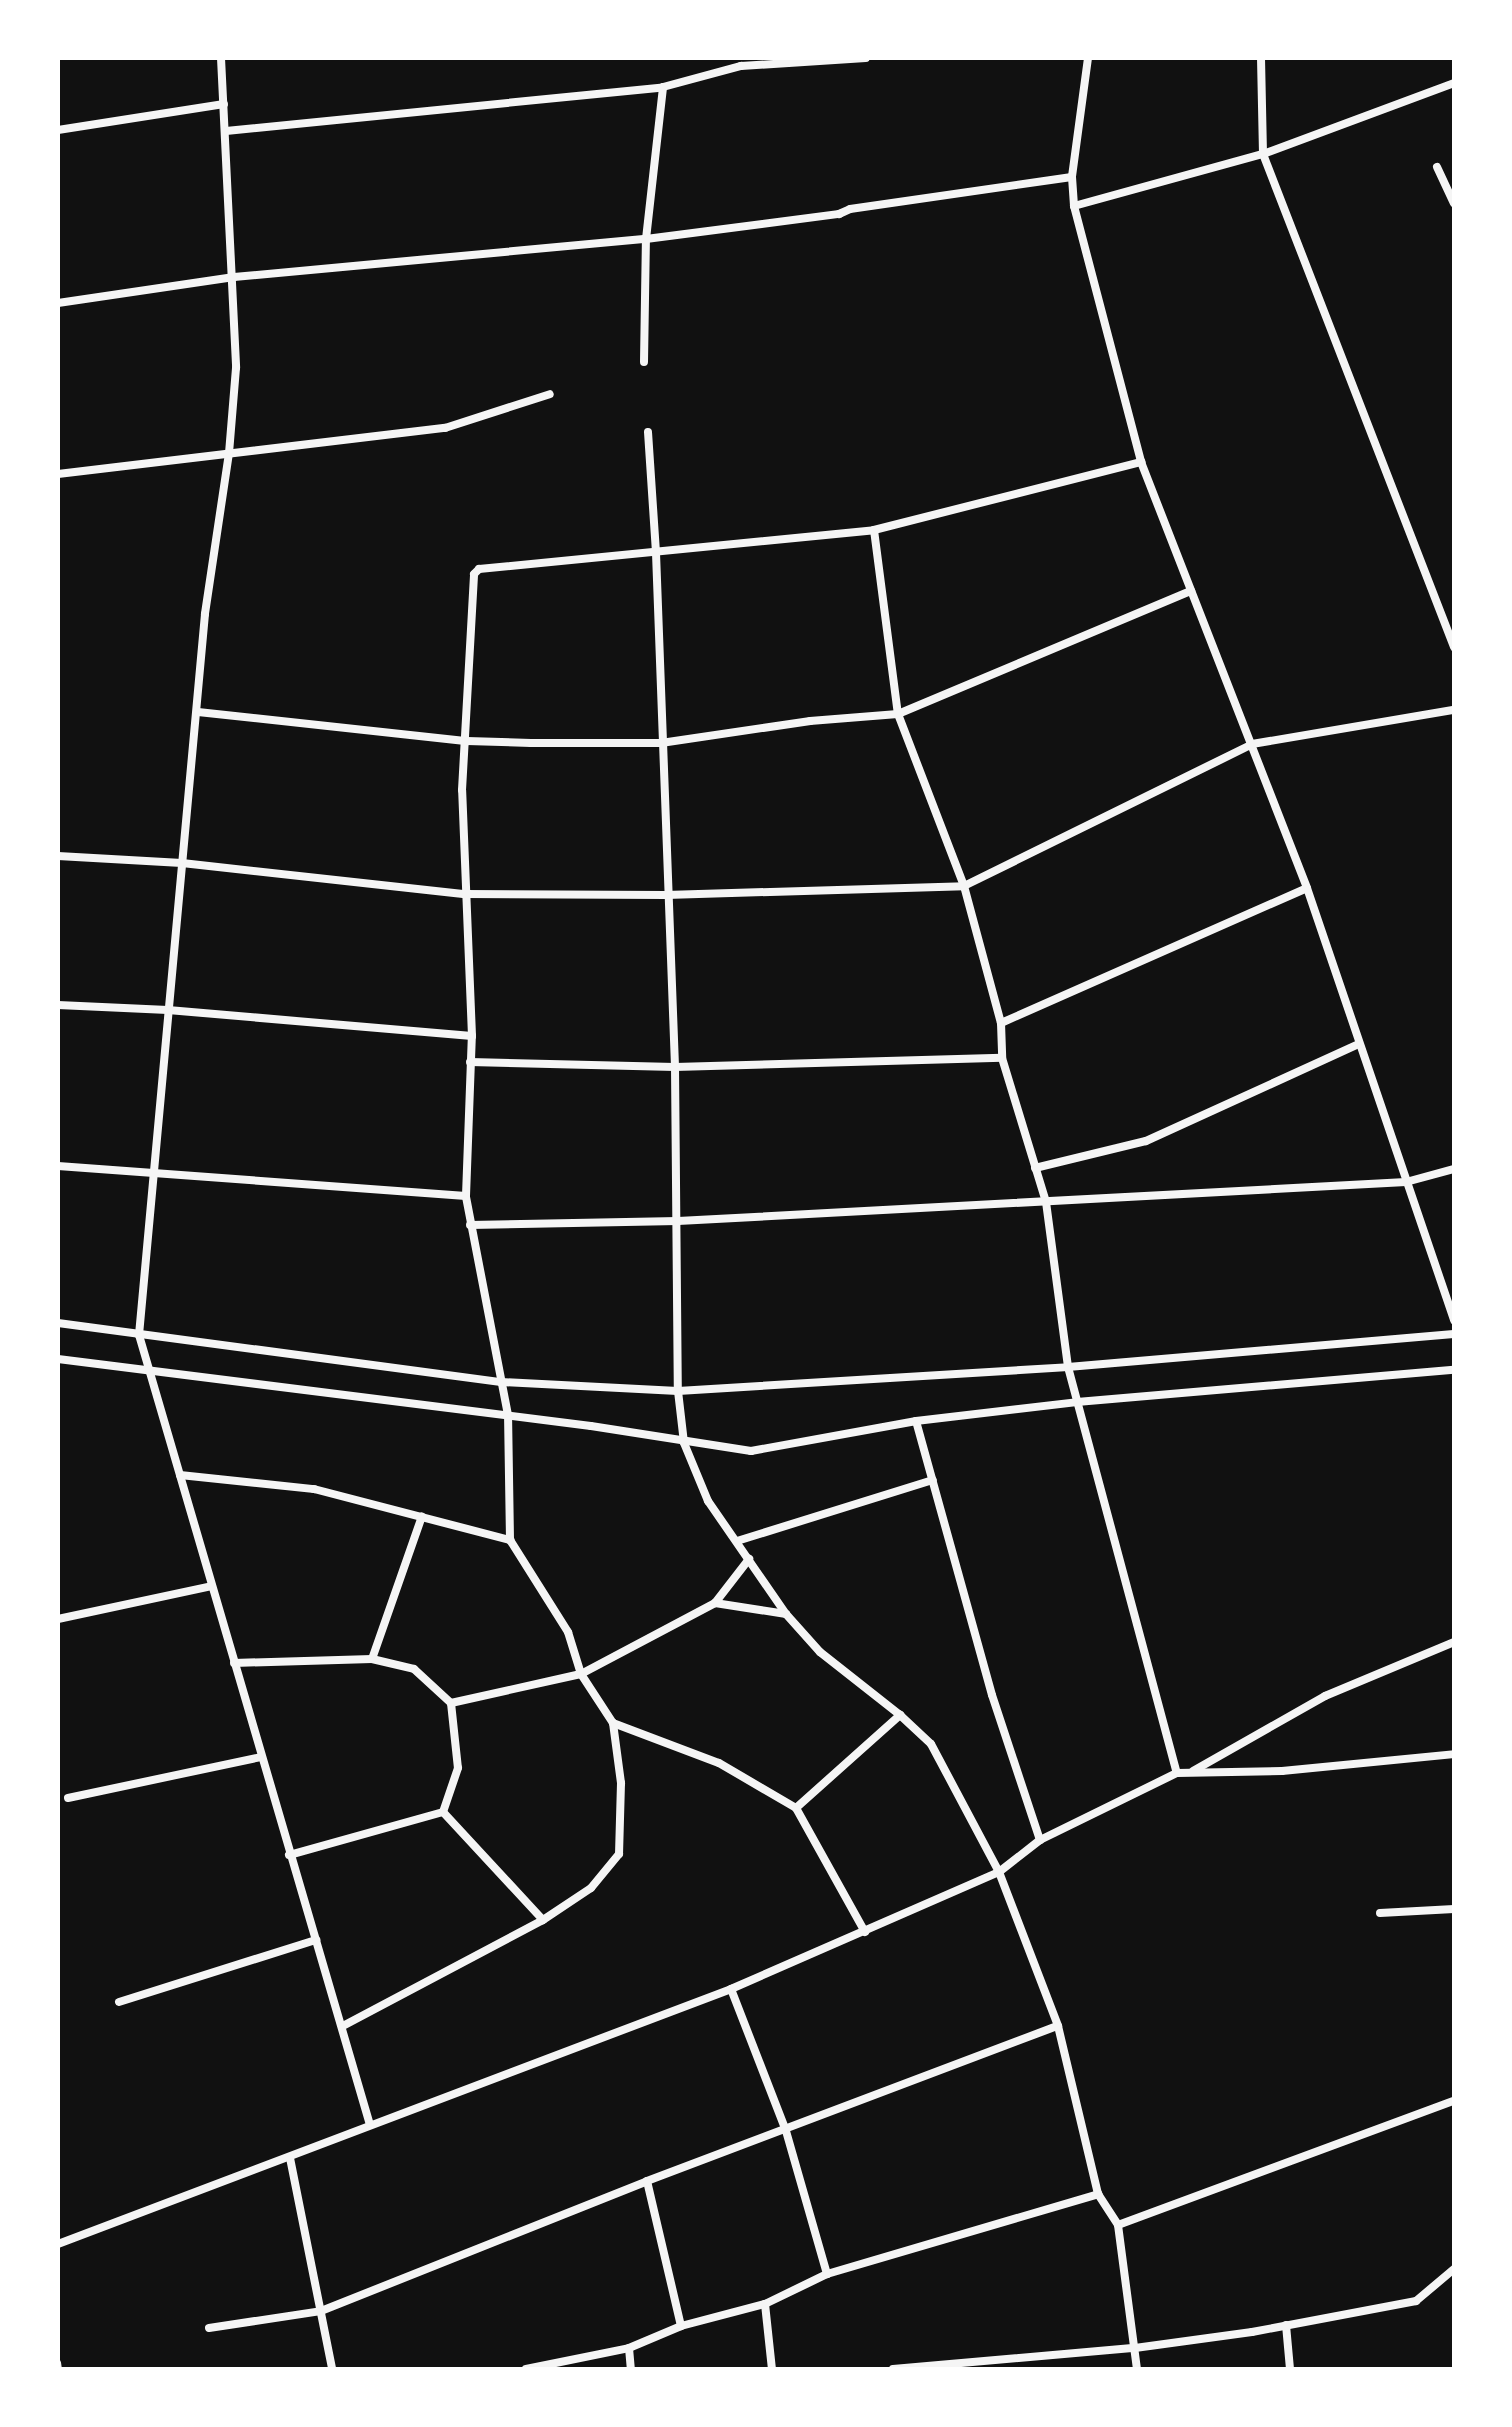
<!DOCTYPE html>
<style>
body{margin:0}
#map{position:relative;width:1512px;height:2427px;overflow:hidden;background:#111;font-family:"Varela Round",sans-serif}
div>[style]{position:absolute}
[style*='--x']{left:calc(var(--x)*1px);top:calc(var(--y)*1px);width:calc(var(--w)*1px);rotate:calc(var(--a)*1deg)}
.service>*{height:5px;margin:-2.5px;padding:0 2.5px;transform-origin:2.5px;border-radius:2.5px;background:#f5f5f5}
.minor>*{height:8px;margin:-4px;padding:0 4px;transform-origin:4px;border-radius:4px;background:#f5f5f5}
span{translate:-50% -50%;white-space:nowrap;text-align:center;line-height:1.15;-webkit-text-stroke:6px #fff;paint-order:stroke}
.frame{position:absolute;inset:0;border:60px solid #fff;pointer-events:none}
</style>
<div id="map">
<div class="service">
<i style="--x:58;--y:2362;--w:7;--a:82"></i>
</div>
<div class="minor">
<i style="--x:221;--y:58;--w:310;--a:87.2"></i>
<i style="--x:236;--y:368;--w:85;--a:94.7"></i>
<i style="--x:229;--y:453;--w:163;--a:98.5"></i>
<i style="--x:205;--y:614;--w:724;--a:95.23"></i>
<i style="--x:139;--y:1335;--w:823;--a:73.7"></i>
<i style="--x:1088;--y:58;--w:120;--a:97.7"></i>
<i style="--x:1072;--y:177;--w:29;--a:86"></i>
<i style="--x:1074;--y:206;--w:265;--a:75.3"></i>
<i style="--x:1141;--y:462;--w:457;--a:68.7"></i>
<i style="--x:1307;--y:888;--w:457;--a:71.2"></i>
<i style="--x:1261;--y:58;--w:96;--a:88.8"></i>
<i style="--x:1263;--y:154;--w:529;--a:68.82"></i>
<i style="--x:58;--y:130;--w:168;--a:-8.9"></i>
<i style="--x:226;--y:131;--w:439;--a:-5.7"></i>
<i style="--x:663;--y:87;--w:81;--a:-15.1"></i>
<i style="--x:741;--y:66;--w:125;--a:-3.7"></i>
<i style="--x:1437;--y:167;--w:40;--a:65"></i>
<i style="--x:1074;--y:206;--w:196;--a:-15.4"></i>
<i style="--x:1263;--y:154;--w:204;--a:-20.4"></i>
<i style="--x:58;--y:303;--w:178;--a:-8.4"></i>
<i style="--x:234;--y:277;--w:414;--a:-5.3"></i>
<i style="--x:646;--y:239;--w:195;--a:-7.4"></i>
<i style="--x:839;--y:214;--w:12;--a:-24"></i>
<i style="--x:850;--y:209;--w:224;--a:-8.2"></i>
<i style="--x:644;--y:362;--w:123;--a:-89.1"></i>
<i style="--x:646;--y:239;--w:153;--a:-83.6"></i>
<i style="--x:648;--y:432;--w:121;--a:86.2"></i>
<i style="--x:656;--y:553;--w:514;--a:87.88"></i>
<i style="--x:675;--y:1067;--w:324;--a:89.5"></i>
<i style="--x:678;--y:1391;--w:52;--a:83.4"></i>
<i style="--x:684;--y:1443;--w:63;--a:67.5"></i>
<i style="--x:708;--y:1501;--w:137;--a:55.4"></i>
<i style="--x:786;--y:1614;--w:51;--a:48.2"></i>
<i style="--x:820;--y:1652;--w:102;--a:38.2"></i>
<i style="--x:900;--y:1715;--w:42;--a:43.1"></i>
<i style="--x:931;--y:1744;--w:145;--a:62"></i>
<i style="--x:999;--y:1872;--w:165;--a:69"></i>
<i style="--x:1058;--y:2026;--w:173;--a:76.6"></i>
<i style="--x:1098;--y:2194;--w:37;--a:57"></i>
<i style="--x:1118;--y:2225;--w:145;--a:82.5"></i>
<i style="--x:58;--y:474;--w:390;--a:-6.8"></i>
<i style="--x:445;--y:428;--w:110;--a:-17.9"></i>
<i style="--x:874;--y:530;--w:186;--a:82.6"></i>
<i style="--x:898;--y:714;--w:184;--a:69"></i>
<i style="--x:964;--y:886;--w:142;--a:74.9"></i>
<i style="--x:1001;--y:1023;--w:35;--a:88"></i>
<i style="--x:1002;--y:1058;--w:151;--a:73"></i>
<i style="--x:1046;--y:1202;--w:166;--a:82.4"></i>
<i style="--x:1068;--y:1367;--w:420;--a:75"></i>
<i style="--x:198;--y:712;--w:271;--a:6.2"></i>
<i style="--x:467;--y:741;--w:64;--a:1.8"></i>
<i style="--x:531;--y:743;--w:130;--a:0"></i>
<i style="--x:661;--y:743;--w:151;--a:-8.4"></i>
<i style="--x:810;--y:721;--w:88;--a:-4.5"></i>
<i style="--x:898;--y:714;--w:318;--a:-22.8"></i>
<i style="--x:58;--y:856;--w:124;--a:3.2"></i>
<i style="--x:182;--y:863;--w:285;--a:6.3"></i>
<i style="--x:465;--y:894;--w:201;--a:0.3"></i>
<i style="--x:666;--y:895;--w:298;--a:-1.7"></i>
<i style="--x:964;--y:886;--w:321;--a:-26.2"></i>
<i style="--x:1252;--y:744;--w:205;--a:-9.6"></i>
<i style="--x:58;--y:1005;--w:110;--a:2.6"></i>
<i style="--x:168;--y:1010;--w:305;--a:4.9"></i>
<i style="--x:1001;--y:1023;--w:334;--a:-23.8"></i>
<i style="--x:470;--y:1062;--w:205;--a:1.4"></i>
<i style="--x:675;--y:1067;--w:327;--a:-1.6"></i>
<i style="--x:58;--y:1166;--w:409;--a:4.2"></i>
<i style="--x:1035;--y:1168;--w:114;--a:-13.7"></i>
<i style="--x:1146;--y:1141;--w:234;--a:-24.5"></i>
<i style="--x:470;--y:1225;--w:208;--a:-1.1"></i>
<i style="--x:678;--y:1221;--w:729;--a:-3.07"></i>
<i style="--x:1406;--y:1182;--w:50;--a:-15.2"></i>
<i style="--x:58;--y:1323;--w:447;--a:7.6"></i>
<i style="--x:501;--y:1382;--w:177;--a:2.9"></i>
<i style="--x:678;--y:1391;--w:391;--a:-3.5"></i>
<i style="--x:1068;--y:1367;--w:387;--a:-4.9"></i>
<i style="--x:58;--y:1359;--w:537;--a:7.16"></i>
<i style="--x:591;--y:1426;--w:162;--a:8.9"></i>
<i style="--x:751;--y:1451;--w:168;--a:-10.3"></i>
<i style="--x:916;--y:1421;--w:162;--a:-6.7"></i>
<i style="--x:1077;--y:1402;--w:378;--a:-4.9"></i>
<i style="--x:916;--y:1421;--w:284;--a:74.5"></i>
<i style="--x:992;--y:1695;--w:153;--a:71.7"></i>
<i style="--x:180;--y:1475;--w:135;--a:6"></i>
<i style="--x:314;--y:1489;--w:203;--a:14.6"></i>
<i style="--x:510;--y:1540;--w:109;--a:57.8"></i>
<i style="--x:568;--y:1632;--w:44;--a:72.8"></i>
<i style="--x:581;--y:1674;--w:59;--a:56.9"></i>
<i style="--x:613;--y:1723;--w:61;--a:82.4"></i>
<i style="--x:621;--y:1783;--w:71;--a:91.6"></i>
<i style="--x:619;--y:1854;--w:44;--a:129.5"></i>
<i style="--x:591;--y:1888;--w:58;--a:146.3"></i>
<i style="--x:543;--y:1920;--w:226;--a:152.1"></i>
<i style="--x:510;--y:1540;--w:125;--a:-90.9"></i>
<i style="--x:508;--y:1415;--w:223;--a:-100.9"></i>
<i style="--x:466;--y:1196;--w:160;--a:-87.9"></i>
<i style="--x:472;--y:1036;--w:246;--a:-92.3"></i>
<i style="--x:462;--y:790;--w:216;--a:-86.8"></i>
<i style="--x:474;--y:574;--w:7;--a:-45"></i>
<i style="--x:479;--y:569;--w:397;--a:-5.6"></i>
<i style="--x:874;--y:530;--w:276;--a:-14.3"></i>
<i style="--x:737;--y:1541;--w:205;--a:-17.3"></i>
<i style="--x:715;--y:1603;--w:56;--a:-52.3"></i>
<i style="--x:58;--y:1619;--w:157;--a:-12.1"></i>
<i style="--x:372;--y:1659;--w:151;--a:-70.7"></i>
<i style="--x:234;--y:1663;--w:138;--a:-1.7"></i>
<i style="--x:372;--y:1659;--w:43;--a:13.4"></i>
<i style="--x:414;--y:1669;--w:50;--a:42.6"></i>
<i style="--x:451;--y:1703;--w:65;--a:83.9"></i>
<i style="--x:458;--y:1768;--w:46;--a:108.8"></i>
<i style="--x:443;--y:1812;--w:160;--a:164.4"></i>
<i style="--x:451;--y:1703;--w:133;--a:-12.6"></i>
<i style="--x:581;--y:1674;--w:152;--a:-27.9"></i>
<i style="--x:715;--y:1603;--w:72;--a:8.8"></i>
<i style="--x:613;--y:1723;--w:113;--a:20.7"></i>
<i style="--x:719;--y:1763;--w:89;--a:30.3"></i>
<i style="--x:796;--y:1808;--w:142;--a:60.9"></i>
<i style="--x:1193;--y:1771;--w:152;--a:-29.6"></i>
<i style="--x:1325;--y:1696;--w:140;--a:-22.7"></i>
<i style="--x:68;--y:1798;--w:197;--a:-12"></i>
<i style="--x:796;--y:1808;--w:140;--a:-41.8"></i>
<i style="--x:443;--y:1812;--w:147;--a:47.2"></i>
<i style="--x:1380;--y:1913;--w:74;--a:-3.1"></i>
<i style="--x:731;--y:1989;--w:152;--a:68.8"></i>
<i style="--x:786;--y:2131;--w:149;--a:74"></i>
<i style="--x:119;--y:2002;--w:207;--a:-17.5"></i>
<i style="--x:290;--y:2158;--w:215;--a:78.7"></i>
<i style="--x:647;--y:2181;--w:149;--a:76.8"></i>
<i style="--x:1118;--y:2225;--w:358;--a:-20.3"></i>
<i style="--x:58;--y:2244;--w:720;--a:-20.75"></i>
<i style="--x:731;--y:1989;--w:292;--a:-23.6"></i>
<i style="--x:999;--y:1872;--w:52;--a:-38"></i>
<i style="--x:1040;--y:1840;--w:153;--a:-26.1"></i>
<i style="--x:1177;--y:1773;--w:105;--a:-1.1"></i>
<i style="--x:1282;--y:1771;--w:173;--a:-5.6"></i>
<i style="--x:765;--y:2304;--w:65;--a:83.9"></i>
<i style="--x:1286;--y:2325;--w:44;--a:84.8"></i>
<i style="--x:209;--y:2328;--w:113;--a:-8.6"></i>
<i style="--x:321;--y:2311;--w:351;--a:-21.7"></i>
<i style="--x:647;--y:2181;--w:439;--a:-20.7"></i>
<i style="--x:629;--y:2348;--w:21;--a:85"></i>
<i style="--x:526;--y:2369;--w:105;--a:-11.5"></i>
<i style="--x:629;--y:2348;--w:56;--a:-22.9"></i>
<i style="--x:681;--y:2326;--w:87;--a:-14.7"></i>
<i style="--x:765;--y:2304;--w:69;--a:-25.8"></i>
<i style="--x:827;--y:2274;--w:283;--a:-16.4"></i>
<i style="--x:893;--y:2369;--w:243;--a:-5"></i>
<i style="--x:1135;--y:2348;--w:118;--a:-7.8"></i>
<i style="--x:1252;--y:2332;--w:167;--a:-10.7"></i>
<i style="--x:1416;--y:2301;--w:50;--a:-40.1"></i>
</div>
<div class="frame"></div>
</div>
